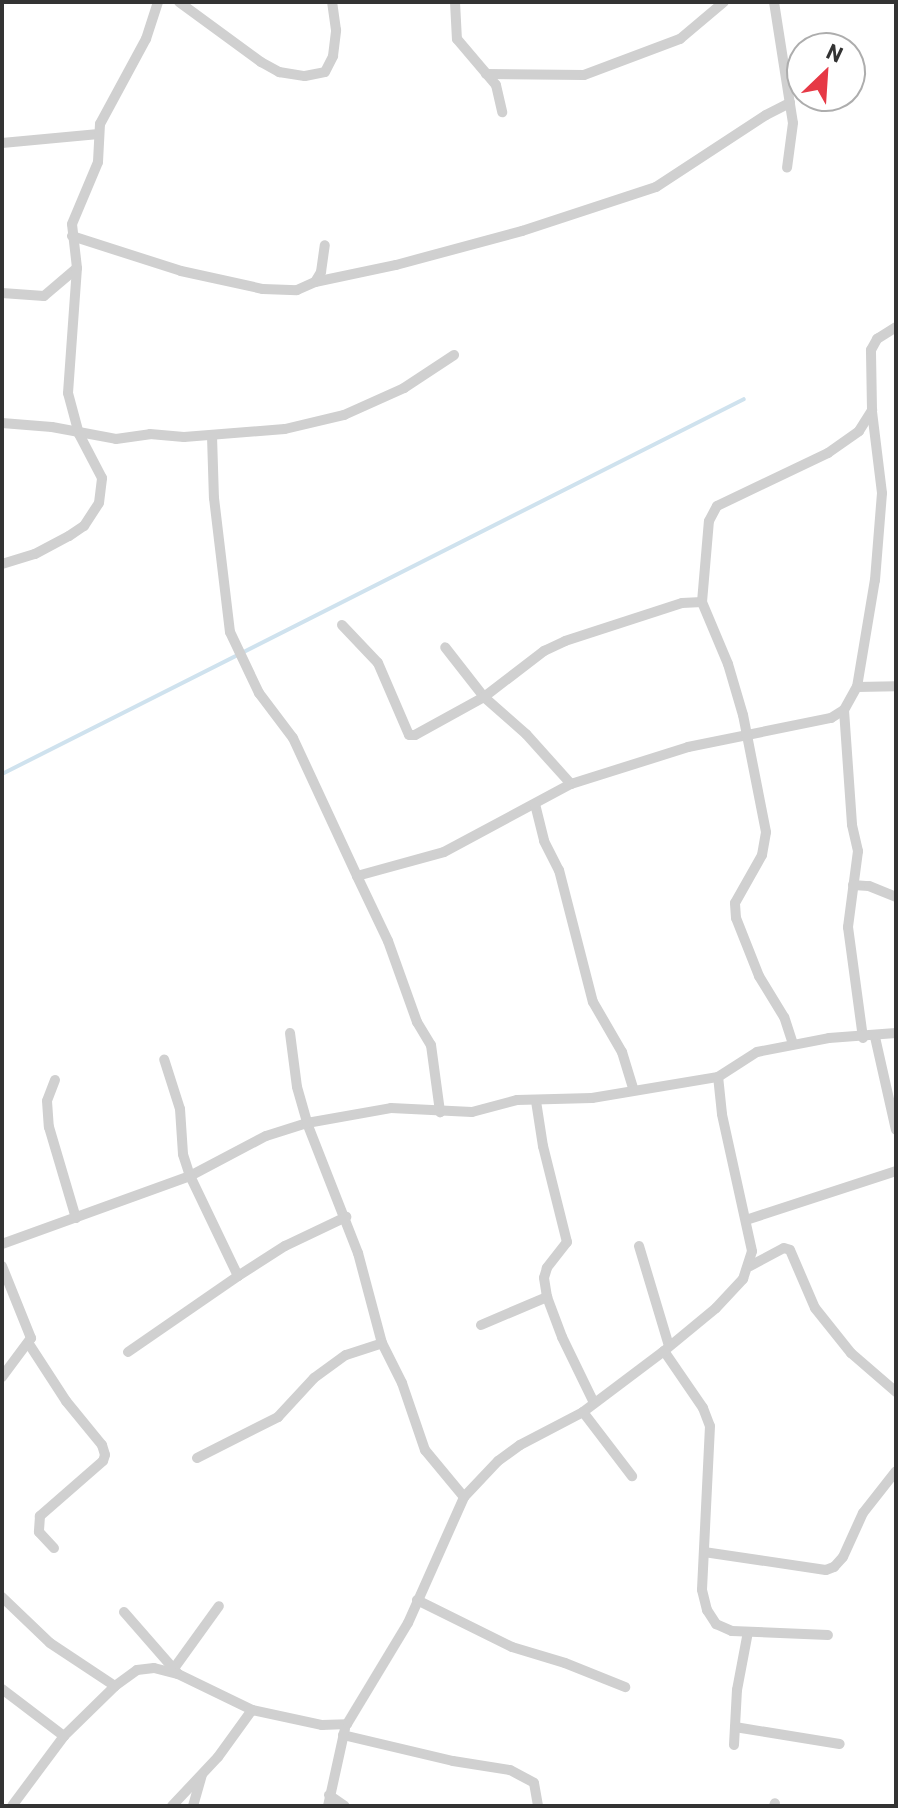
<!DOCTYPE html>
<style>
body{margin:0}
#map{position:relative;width:898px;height:1808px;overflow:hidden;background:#fff;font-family:Barlow,sans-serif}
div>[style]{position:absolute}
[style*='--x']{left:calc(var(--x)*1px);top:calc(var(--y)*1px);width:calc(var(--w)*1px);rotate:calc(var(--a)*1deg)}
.stream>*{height:4px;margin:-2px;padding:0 2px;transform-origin:2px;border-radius:2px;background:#cfe2ee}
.minor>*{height:10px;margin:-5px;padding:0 5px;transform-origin:5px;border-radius:5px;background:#d0d0d0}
span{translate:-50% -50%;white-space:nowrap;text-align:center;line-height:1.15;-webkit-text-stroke:8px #fff;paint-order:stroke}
.frame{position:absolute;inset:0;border:4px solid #333;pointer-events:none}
.north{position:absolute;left:786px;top:32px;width:80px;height:80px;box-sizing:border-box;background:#fff;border:2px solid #adadad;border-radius:50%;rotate:25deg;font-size:22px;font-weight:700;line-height:32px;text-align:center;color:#333}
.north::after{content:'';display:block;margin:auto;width:28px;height:36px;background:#e63946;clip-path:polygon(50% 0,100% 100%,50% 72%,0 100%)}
</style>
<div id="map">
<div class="stream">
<i style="--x:2;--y:774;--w:831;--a:-26.81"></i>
</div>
<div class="minor">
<i style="--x:179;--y:2;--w:102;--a:36.2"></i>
<i style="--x:261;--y:62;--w:21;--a:29"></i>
<i style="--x:279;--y:72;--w:26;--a:9"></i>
<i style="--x:305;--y:76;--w:20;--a:-11"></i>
<i style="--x:325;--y:72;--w:18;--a:-63"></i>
<i style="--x:333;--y:56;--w:26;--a:-83"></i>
<i style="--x:336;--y:30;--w:28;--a:-98"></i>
<i style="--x:455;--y:2;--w:37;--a:87"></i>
<i style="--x:457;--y:39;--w:60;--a:49.7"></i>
<i style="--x:496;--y:85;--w:28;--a:77"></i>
<i style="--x:774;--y:2;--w:122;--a:81.1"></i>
<i style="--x:793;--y:123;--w:45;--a:97.6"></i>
<i style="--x:486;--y:74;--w:98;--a:0.6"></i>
<i style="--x:584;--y:75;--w:103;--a:-20.6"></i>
<i style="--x:680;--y:39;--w:57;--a:-40.1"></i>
<i style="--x:2;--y:143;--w:97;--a:-5.3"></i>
<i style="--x:72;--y:236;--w:114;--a:17.8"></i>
<i style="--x:181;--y:271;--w:84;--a:12.4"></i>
<i style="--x:263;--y:289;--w:34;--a:2"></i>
<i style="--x:297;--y:290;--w:20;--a:-24"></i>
<i style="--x:315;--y:282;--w:12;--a:-59"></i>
<i style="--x:321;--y:272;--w:27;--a:-82"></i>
<i style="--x:315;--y:282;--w:83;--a:-11.9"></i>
<i style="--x:396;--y:265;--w:131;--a:-15.1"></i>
<i style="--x:522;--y:231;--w:141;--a:-18.2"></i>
<i style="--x:656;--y:187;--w:131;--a:-33.2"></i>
<i style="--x:766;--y:115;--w:27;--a:-27"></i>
<i style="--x:2;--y:293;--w:42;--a:4.1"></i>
<i style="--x:44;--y:296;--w:43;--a:-40.3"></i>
<i style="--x:2;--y:423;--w:50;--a:4.6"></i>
<i style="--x:52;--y:427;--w:65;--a:10.6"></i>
<i style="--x:116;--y:439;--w:34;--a:-8"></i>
<i style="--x:150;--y:434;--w:34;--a:5"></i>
<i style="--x:184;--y:437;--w:101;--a:-4.5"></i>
<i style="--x:285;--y:429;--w:61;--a:-13.3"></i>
<i style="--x:344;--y:415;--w:66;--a:-24.2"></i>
<i style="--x:404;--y:388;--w:60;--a:-33.4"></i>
<i style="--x:212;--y:436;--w:62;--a:88.2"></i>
<i style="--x:214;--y:498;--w:135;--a:83.2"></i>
<i style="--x:230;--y:632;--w:68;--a:64.6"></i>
<i style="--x:259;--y:693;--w:56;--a:52.9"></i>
<i style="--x:293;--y:738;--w:152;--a:65.1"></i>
<i style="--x:357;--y:876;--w:90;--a:-15.4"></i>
<i style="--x:444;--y:852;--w:144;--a:-28.2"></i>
<i style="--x:571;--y:784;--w:123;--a:-17.5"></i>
<i style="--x:688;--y:747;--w:146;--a:-11.5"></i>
<i style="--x:831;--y:718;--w:15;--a:-32"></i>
<i style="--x:844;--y:710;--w:26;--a:-61"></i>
<i style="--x:857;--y:687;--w:39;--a:-1"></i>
<i style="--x:2;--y:564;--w:34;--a:-17"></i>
<i style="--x:35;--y:554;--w:38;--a:-28"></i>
<i style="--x:69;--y:536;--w:18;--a:-34"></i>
<i style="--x:84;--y:526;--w:27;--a:-57"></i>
<i style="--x:99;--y:503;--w:25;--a:-83"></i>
<i style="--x:102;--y:478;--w:50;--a:-117.6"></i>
<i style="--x:79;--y:434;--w:42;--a:-105"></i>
<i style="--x:68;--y:393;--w:125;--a:-85.9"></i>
<i style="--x:77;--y:268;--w:44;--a:-96.5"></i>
<i style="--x:72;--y:224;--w:67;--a:-67.2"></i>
<i style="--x:98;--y:162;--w:38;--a:-87"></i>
<i style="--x:100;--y:124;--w:97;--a:-61.6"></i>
<i style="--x:146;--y:39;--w:39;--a:-72"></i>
<i style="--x:342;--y:625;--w:52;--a:46.5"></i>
<i style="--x:378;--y:663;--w:78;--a:66.7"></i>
<i style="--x:409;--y:735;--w:6;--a:0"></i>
<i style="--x:415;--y:735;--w:79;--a:-28.8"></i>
<i style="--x:484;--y:697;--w:63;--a:-128"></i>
<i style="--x:857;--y:687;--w:109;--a:-80.5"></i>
<i style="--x:875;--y:580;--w:87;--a:-85.4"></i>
<i style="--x:882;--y:493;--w:83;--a:-97"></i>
<i style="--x:844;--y:710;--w:115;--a:86"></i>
<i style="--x:852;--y:825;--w:27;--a:77"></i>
<i style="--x:858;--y:851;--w:77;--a:97.5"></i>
<i style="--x:848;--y:927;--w:112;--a:82.3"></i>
<i style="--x:571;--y:784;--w:67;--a:-132"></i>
<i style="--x:526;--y:734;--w:56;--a:-138.6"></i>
<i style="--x:484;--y:697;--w:76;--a:-37.5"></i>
<i style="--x:544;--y:651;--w:23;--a:-25"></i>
<i style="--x:565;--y:641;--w:123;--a:-18"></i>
<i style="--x:682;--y:603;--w:20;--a:-3"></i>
<i style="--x:535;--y:804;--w:38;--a:76"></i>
<i style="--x:544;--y:841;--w:33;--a:63"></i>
<i style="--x:559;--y:870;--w:136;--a:75.6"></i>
<i style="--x:593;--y:1002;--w:58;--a:59.9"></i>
<i style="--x:622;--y:1052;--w:39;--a:73"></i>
<i style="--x:357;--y:876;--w:72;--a:64.5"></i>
<i style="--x:388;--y:941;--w:86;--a:70.3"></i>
<i style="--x:417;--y:1022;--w:27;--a:59"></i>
<i style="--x:431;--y:1045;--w:68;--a:82.3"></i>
<i style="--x:853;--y:885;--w:16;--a:4"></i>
<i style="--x:869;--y:886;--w:29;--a:22"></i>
<i style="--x:290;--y:1033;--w:54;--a:82.6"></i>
<i style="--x:297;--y:1087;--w:37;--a:74"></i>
<i style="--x:307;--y:1123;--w:140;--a:68.6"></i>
<i style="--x:358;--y:1253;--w:93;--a:75.1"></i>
<i style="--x:382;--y:1343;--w:45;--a:63.4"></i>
<i style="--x:402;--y:1383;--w:71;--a:71.1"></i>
<i style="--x:425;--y:1450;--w:61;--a:50.3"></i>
<i style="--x:875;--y:1037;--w:95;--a:77.3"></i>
<i style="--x:793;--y:1044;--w:28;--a:-108"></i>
<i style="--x:784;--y:1017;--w:48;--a:-121.4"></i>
<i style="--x:759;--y:976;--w:62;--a:-111.6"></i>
<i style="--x:736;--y:918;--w:15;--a:-94"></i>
<i style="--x:735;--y:903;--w:55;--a:-60.6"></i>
<i style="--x:762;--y:855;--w:23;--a:-80"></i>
<i style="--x:766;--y:832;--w:119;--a:-101.1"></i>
<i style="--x:743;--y:715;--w:53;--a:-106.4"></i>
<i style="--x:728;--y:664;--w:67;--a:-112.8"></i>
<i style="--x:702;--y:602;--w:81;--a:-85.1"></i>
<i style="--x:709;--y:521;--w:17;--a:-62"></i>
<i style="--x:717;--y:506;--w:123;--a:-25.5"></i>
<i style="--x:828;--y:453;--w:38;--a:-35"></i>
<i style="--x:859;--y:431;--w:25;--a:-58"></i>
<i style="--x:872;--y:410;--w:60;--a:-91"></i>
<i style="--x:871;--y:350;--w:13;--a:-61"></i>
<i style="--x:877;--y:339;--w:22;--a:-32"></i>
<i style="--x:55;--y:1080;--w:22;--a:111"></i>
<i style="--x:47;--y:1101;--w:26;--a:86"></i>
<i style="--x:49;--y:1127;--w:95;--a:73.5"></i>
<i style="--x:536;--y:1101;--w:46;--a:81.2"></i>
<i style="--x:543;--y:1146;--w:99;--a:76"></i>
<i style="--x:567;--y:1242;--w:33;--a:128"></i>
<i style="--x:547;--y:1268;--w:10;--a:107"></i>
<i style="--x:544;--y:1278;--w:19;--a:81"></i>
<i style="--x:547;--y:1297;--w:43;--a:69.4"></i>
<i style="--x:562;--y:1337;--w:73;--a:64.1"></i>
<i style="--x:746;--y:1220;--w:158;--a:-18.1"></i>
<i style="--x:2;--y:1244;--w:200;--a:-19.9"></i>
<i style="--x:190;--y:1176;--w:86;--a:-27.8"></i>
<i style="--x:266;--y:1136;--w:43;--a:-17.6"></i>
<i style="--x:307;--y:1123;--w:85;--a:-10.1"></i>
<i style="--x:391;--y:1108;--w:81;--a:2.8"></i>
<i style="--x:472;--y:1112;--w:47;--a:-14.9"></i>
<i style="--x:517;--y:1100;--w:75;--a:-1.5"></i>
<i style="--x:592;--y:1098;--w:128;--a:-9.5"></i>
<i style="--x:639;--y:1246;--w:104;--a:73.3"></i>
<i style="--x:2;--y:1266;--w:78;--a:68.1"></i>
<i style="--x:31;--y:1338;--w:49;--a:126.6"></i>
<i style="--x:750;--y:1266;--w:38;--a:-28"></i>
<i style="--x:784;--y:1248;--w:6;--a:18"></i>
<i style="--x:790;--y:1250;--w:63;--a:66.7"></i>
<i style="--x:815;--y:1308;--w:58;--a:51.3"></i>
<i style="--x:851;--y:1353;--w:60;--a:40.9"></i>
<i style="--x:238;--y:1276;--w:56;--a:-32.6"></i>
<i style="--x:285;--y:1246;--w:68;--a:-25.4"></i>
<i style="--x:481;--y:1325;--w:72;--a:-23"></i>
<i style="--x:29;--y:1344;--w:68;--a:57"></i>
<i style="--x:66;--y:1401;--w:57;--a:50.7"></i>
<i style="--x:102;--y:1445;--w:10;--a:73"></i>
<i style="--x:105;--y:1455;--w:6;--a:108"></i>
<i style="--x:103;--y:1461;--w:84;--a:138.9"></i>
<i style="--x:40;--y:1516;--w:16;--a:94"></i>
<i style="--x:39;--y:1532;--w:22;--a:47"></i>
<i style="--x:664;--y:1351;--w:69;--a:55.6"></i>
<i style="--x:703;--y:1408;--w:19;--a:69"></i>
<i style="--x:710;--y:1426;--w:164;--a:92.8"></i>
<i style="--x:702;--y:1590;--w:21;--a:76"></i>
<i style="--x:707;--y:1610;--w:17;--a:57"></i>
<i style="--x:716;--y:1624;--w:17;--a:24"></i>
<i style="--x:732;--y:1631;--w:96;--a:2.4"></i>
<i style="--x:128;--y:1352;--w:134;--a:-34.6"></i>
<i style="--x:238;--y:1276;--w:111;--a:-115.6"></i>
<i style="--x:190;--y:1176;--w:23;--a:-108"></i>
<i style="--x:183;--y:1154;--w:45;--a:-93.8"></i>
<i style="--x:180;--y:1109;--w:52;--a:-107.7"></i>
<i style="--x:583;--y:1412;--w:81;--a:52.6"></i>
<i style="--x:197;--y:1458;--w:91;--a:-26.8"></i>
<i style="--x:278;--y:1417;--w:53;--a:-47.3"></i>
<i style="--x:314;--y:1378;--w:39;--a:-36"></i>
<i style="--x:346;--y:1355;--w:38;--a:-18"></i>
<i style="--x:704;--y:1552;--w:123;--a:8.4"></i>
<i style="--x:826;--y:1570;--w:9;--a:-21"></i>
<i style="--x:834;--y:1567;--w:13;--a:-48"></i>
<i style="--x:843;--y:1557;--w:48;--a:-65.6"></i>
<i style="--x:863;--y:1513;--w:53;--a:-51.8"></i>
<i style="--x:2;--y:1597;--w:66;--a:43.8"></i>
<i style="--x:50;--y:1643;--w:78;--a:33.5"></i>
<i style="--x:417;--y:1600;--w:106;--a:26.3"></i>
<i style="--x:512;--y:1647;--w:55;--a:16.8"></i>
<i style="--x:565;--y:1663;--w:65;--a:21.8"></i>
<i style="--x:124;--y:1612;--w:82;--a:48.9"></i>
<i style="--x:175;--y:1667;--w:75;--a:-54.2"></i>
<i style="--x:2;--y:1689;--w:78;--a:37.2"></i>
<i style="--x:735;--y:1727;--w:106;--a:9.2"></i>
<i style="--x:343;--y:1735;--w:113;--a:13.3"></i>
<i style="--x:453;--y:1761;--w:58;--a:9"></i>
<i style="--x:510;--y:1770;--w:27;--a:28"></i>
<i style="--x:534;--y:1783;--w:23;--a:80"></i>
<i style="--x:734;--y:1745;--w:55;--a:-86.9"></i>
<i style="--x:737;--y:1690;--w:59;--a:-79.3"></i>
<i style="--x:329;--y:1795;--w:19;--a:35"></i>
<i style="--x:12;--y:1806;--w:87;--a:-53.4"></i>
<i style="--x:64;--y:1736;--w:71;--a:-44.4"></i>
<i style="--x:115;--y:1686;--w:27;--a:-36"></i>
<i style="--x:137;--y:1670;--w:17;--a:-7"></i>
<i style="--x:154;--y:1668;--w:25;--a:14"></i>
<i style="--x:178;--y:1674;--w:82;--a:25.9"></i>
<i style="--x:252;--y:1710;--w:72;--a:12.1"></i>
<i style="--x:322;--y:1725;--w:25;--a:-2"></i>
<i style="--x:347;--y:1724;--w:118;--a:-58.9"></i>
<i style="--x:408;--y:1623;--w:138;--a:-66"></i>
<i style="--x:464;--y:1497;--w:50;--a:-46.6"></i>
<i style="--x:498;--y:1461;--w:27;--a:-36"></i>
<i style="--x:520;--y:1445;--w:71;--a:-27.6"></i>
<i style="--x:583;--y:1412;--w:101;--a:-37"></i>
<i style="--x:664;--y:1351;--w:67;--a:-39.6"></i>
<i style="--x:716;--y:1308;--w:40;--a:-47"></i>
<i style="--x:743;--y:1279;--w:29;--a:-72"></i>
<i style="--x:752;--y:1251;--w:140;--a:-102.4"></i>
<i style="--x:722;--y:1114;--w:37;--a:-96"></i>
<i style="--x:718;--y:1077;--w:46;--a:-32.7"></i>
<i style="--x:757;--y:1052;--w:73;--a:-11"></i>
<i style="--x:829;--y:1038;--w:67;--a:-4.3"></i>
<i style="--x:172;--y:1806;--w:67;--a:-46.8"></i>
<i style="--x:218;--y:1757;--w:58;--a:-54.1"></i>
<i style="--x:193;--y:1806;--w:32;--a:-74"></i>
<i style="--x:328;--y:1806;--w:79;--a:-77.6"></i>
<i style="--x:774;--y:1806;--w:3;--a:-72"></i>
</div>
<div class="frame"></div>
<div class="north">N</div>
</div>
